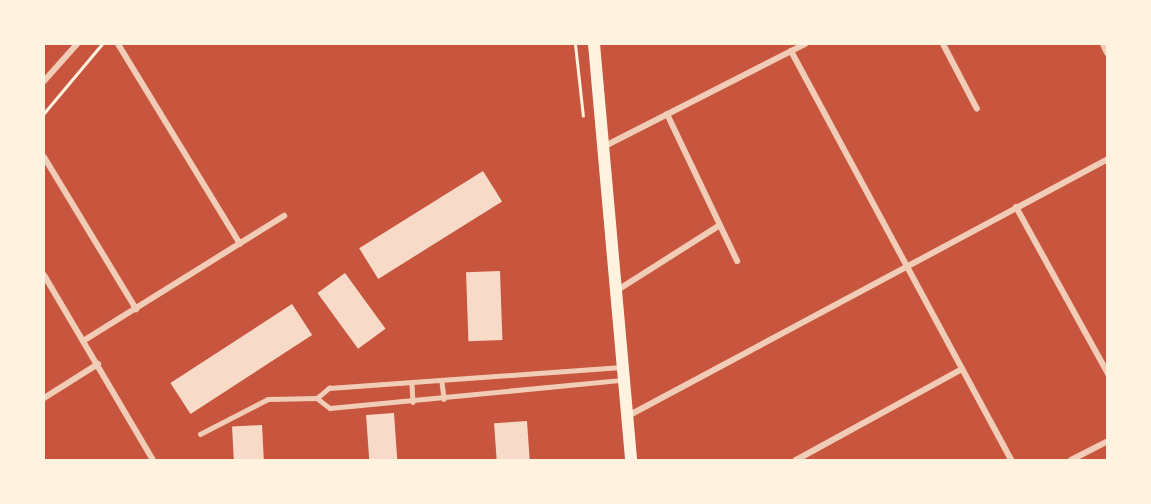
<!DOCTYPE html>
<style>
body{margin:0}
#map{position:relative;width:1151px;height:504px;overflow:hidden;background:#c8553d;font-family:Quicksand,sans-serif}
div>[style]{position:absolute}
[style*='--x']{left:calc(var(--x)*1px);top:calc(var(--y)*1px);width:calc(var(--w)*1px);rotate:calc(var(--a)*1deg)}
.building>*{inset:0;background:#f7dbc8;transform-origin:0 0}
.path>*{height:3px;margin:-1.5px;padding:0 1.5px;transform-origin:1.5px;border-radius:1.5px;background:#fff3e0}
.service>*{height:4.5px;margin:-2.25px;padding:0 2.25px;transform-origin:2.25px;border-radius:2.25px;background:#f1ccb7}
.minor>*{height:6px;margin:-3px;padding:0 3px;transform-origin:3px;border-radius:3px;background:#f1ccb7}
.secondary>*{height:12px;margin:-6px;padding:0 6px;transform-origin:6px;border-radius:6px;background:#fff3e0}
span{translate:-50% -50%;white-space:nowrap;text-align:center;line-height:1.15;-webkit-text-stroke:5px #fff3e0;paint-order:stroke}
.frame{position:absolute;inset:0;border:45px solid #fff3e0;pointer-events:none}
</style>
<div id="map">
<div class="building">
<i style="left:483px;top:171px;width:36px;height:146px;rotate:58deg"></i>
<i style="left:500px;top:271px;width:69px;height:34px;rotate:88deg"></i>
<i style="left:345px;top:273px;width:69px;height:34px;rotate:54deg"></i>
<i style="left:292px;top:304px;width:37px;height:145px;rotate:57deg"></i>
<i style="left:394px;top:413px;width:47px;height:28px;rotate:86deg"></i>
<i style="left:527px;top:421px;width:39px;height:33px;rotate:86deg"></i>
<i style="left:262px;top:425px;width:35px;height:30px;rotate:87deg"></i>
</div>
<div class="path">
<i style="--x:575;--y:44;--w:72;--a:83.7"></i>
<i style="--x:44;--y:113;--w:90;--a:-50"></i>
</div>
<div class="service">
<i style="--x:442;--y:382;--w:17;--a:83"></i>
<i style="--x:412;--y:384;--w:18;--a:87"></i>
<i style="--x:317;--y:398;--w:16;--a:-40"></i>
<i style="--x:329;--y:388;--w:293;--a:-4.1"></i>
<i style="--x:200;--y:434;--w:76;--a:-27.2"></i>
<i style="--x:268;--y:399;--w:49;--a:-1.2"></i>
<i style="--x:317;--y:398;--w:16;--a:38"></i>
<i style="--x:330;--y:408;--w:293;--a:-5.5"></i>
</div>
<div class="minor">
<i style="--x:118;--y:44;--w:234;--a:58.6"></i>
<i style="--x:943;--y:44;--w:73;--a:62.4"></i>
<i style="--x:1103;--y:44;--w:10;--a:66"></i>
<i style="--x:791;--y:51;--w:464;--a:61.7"></i>
<i style="--x:44;--y:81;--w:50;--a:-48.3"></i>
<i style="--x:667;--y:114;--w:163;--a:64.5"></i>
<i style="--x:603;--y:147;--w:227;--a:-27"></i>
<i style="--x:44;--y:157;--w:178;--a:58.8"></i>
<i style="--x:1016;--y:207;--w:191;--a:61.1"></i>
<i style="--x:44;--y:275;--w:215;--a:59.5"></i>
<i style="--x:616;--y:291;--w:123;--a:-32.4"></i>
<i style="--x:83;--y:341;--w:237;--a:-31.9"></i>
<i style="--x:44;--y:398;--w:64;--a:-32.2"></i>
<i style="--x:626;--y:417;--w:547;--a:-28.16"></i>
<i style="--x:796;--y:460;--w:189;--a:-28.7"></i>
<i style="--x:1071;--y:460;--w:42;--a:-27.2"></i>
</div>
<div class="secondary">
<i style="--x:594;--y:44;--w:418;--a:84.9"></i>
</div>
<div class="frame"></div>
</div>
